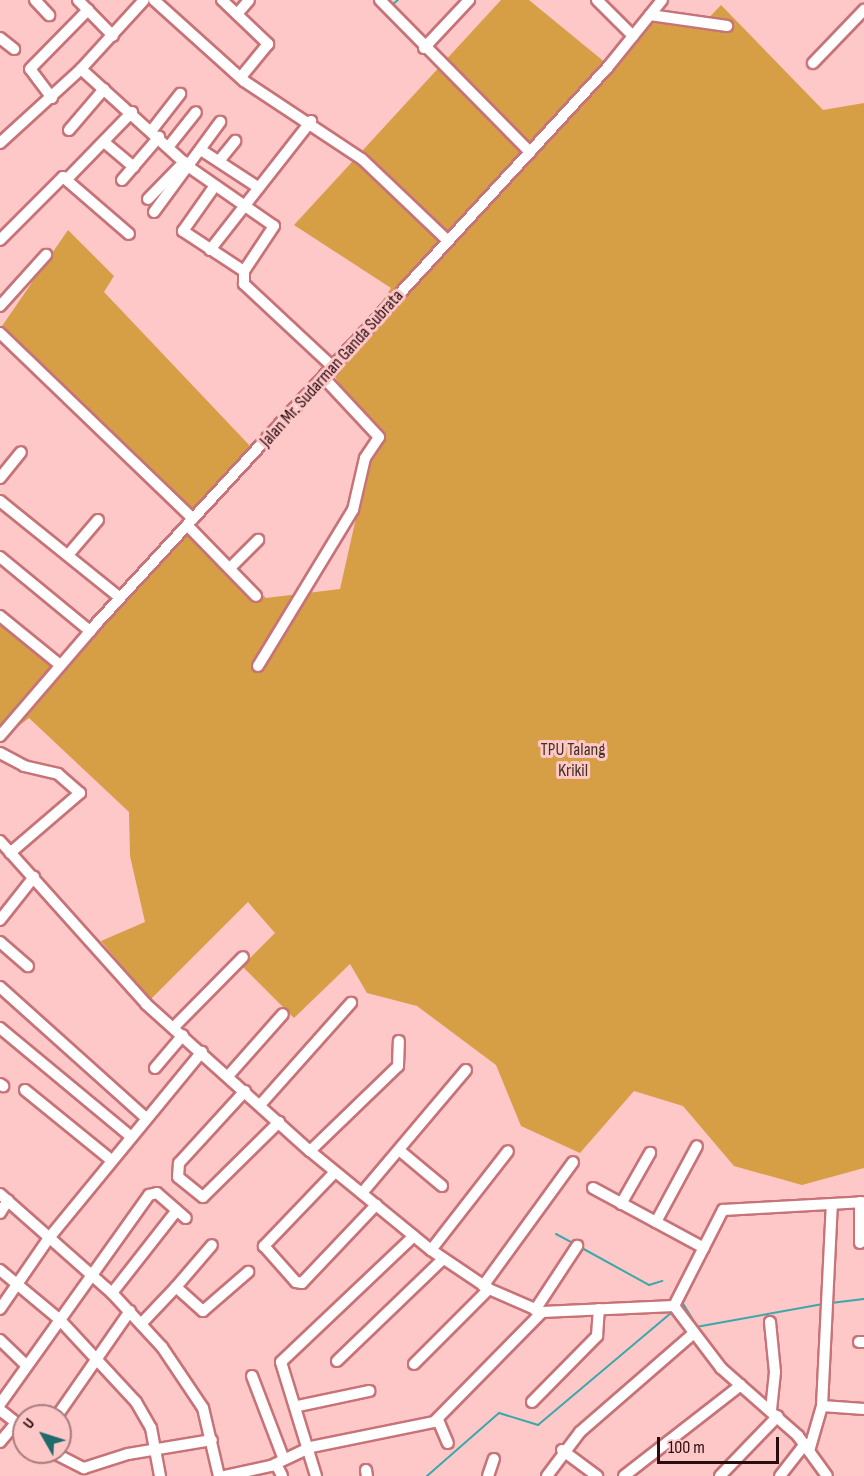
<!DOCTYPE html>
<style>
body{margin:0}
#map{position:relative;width:864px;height:1476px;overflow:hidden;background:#fec7c8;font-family:"Sofia Sans Condensed",sans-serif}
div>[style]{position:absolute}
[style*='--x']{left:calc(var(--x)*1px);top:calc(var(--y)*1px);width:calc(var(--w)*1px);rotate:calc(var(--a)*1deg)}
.green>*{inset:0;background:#d69f45}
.stream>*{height:2px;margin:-1px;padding:0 1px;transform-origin:1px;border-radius:1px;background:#3ba8aa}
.roads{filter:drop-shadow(2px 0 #c77378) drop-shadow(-2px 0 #c77378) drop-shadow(0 2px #c77378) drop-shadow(0 -2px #c77378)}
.minor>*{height:10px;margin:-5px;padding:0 5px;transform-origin:5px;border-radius:5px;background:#fff}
span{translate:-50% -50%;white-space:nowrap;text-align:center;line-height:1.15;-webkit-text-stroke:6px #fec7c8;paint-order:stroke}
.street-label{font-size:18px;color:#2a0b0e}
.park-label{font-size:18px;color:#423420}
.north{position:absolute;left:12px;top:1404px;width:60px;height:60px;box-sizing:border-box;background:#fec7c8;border:2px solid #a97c7e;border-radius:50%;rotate:309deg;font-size:16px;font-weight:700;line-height:24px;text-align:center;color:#2a0b0e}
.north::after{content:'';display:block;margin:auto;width:21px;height:27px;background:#1f6b6c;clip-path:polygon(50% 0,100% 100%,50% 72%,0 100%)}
.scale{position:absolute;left:657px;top:1437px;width:122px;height:27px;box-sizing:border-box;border:3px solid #2a0b0e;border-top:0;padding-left:8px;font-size:18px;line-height:21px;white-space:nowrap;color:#2a0b0e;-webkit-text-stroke:4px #fec7c8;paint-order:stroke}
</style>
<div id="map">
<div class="green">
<i style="clip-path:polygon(501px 0,529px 0,607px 64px,652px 20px,703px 24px,721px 5px,823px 110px,864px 103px,864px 1168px,802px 1185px,734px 1166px,683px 1106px,634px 1091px,580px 1153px,521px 1126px,496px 1065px,417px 1006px,367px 993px,350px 964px,294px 1018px,242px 966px,275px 933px,248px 902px,150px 1000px,101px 941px,145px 922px,130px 856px,129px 812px,29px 718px,0 740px,0 618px,60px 668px,194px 527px,266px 598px,340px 589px,374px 438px,333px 374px,391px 288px,294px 225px)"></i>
<i style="clip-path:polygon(68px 230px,114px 276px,104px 292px,251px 447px,190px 518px,0 329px)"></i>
</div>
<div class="stream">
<i style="--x:393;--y:4;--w:6;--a:-39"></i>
<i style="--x:556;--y:1234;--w:21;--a:28"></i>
<i style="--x:580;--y:1247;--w:79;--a:28.8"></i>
<i style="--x:649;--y:1285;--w:14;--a:-17"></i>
<i style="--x:682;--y:1302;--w:28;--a:58"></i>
<i style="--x:831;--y:1303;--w:33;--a:-7"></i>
<i style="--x:696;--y:1327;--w:129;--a:-10.3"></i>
<i style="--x:427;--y:1476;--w:96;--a:-41.2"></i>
<i style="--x:499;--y:1413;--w:41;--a:17.1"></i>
<i style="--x:538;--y:1425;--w:175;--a:-40.1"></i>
<i style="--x:672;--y:1312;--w:21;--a:53"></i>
</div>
<div class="roads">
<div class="minor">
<i style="--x:35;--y:0;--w:21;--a:47"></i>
<i style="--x:78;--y:0;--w:50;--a:45.8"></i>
<i style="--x:154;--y:0;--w:121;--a:42"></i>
<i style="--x:244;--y:81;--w:141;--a:33.5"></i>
<i style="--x:362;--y:159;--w:119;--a:43.6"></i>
<i style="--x:222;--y:0;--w:64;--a:43.7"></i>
<i style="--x:268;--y:44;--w:43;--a:129.3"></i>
<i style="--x:380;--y:0;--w:214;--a:45.4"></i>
<i style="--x:597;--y:0;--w:51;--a:45"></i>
<i style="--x:237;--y:14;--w:18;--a:-49"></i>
<i style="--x:650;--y:15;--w:78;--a:8.1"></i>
<i style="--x:0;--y:38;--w:18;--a:38"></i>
<i style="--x:424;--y:48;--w:66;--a:-46.8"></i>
<i style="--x:813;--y:63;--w:74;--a:-46.1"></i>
<i style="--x:81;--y:69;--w:146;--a:42.2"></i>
<i style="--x:189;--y:167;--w:103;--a:34.8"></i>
<i style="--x:274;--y:226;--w:54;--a:123.7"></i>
<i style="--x:244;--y:271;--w:13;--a:90"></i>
<i style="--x:244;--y:284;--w:123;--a:43"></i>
<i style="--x:52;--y:98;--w:36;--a:-127"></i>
<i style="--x:30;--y:69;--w:83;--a:-45.5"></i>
<i style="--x:69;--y:130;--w:54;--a:-49.5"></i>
<i style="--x:152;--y:130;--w:46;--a:-52.1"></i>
<i style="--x:104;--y:142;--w:39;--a:40"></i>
<i style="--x:0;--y:143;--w:110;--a:-42.4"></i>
<i style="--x:81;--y:69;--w:93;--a:-47.6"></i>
<i style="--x:169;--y:146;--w:43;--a:-51.5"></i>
<i style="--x:201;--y:150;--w:69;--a:33.2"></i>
<i style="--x:219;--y:161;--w:26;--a:-51"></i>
<i style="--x:68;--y:178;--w:92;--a:-45.9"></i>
<i style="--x:122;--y:180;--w:57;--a:-49.3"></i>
<i style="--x:214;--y:187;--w:54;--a:125.2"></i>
<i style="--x:183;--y:231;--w:73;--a:33.3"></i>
<i style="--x:148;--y:199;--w:52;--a:-45.8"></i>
<i style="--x:154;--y:212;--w:112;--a:-53.7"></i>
<i style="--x:0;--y:240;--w:89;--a:-45"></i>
<i style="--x:63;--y:177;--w:87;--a:40.8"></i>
<i style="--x:210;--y:250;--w:164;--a:-51.9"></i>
<i style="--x:0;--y:306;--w:69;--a:-48"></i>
<i style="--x:0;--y:333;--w:268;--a:43.9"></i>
<i style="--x:0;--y:478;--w:33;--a:-51"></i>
<i style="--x:0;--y:501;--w:154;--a:38.9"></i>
<i style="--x:187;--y:525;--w:99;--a:45.8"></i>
<i style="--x:68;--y:555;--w:46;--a:-49.4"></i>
<i style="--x:0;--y:557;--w:117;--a:39.4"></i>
<i style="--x:230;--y:568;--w:40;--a:-45"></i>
<i style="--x:0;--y:616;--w:77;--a:39.2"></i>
<i style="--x:258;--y:666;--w:183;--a:-58.7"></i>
<i style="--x:353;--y:510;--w:53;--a:-77"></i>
<i style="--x:365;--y:458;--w:25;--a:-56"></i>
<i style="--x:379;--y:437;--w:79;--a:-133"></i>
<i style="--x:0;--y:736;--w:150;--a:-49.3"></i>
<i style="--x:98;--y:622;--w:754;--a:-47.42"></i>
<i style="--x:608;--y:67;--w:86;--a:-51.1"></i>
<i style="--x:0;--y:753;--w:27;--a:28"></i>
<i style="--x:24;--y:766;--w:35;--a:13"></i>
<i style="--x:58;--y:774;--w:29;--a:41"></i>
<i style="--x:80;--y:793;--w:92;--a:139.4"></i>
<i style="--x:0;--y:841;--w:219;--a:48.1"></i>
<i style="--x:146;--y:1004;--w:220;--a:41.9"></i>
<i style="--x:310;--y:1151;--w:156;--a:39.3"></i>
<i style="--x:431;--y:1250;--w:70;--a:33.9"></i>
<i style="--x:489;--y:1289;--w:58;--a:23.5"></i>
<i style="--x:542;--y:1312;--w:132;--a:-2.6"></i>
<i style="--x:674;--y:1306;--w:78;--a:52.8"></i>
<i style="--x:721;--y:1368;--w:103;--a:41.4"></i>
<i style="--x:798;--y:1436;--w:49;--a:54.1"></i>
<i style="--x:0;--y:920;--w:55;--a:-51.7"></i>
<i style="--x:0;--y:942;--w:37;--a:41"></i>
<i style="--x:0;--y:987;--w:196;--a:41.9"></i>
<i style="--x:174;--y:1027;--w:98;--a:-45.4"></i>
<i style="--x:0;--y:1028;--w:169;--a:39.7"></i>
<i style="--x:155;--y:1068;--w:43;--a:-49.7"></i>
<i style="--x:229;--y:1075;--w:81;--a:-48.5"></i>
<i style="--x:0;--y:1084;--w:4;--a:34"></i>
<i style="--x:25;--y:1090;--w:111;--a:39.1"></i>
<i style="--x:245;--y:1091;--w:98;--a:132.5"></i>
<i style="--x:179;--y:1163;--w:14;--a:94"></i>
<i style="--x:178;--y:1177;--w:32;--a:39"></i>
<i style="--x:203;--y:1197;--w:107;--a:-44.6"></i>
<i style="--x:260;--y:1105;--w:137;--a:-48.3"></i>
<i style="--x:399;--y:1150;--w:56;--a:39.9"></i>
<i style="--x:310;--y:1151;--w:122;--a:-44"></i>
<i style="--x:398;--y:1066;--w:25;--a:-88"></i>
<i style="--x:335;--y:1172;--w:103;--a:133.8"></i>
<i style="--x:264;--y:1246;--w:48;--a:48.4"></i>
<i style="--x:296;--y:1282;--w:6;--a:9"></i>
<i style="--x:302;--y:1283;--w:108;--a:-46.5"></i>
<i style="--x:593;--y:1188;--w:126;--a:28.4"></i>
<i style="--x:362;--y:1193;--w:161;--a:-49.8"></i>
<i style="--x:0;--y:1194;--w:149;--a:41.5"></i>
<i style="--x:112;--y:1293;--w:74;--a:47.2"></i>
<i style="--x:162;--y:1347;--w:73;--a:56.1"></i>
<i style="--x:203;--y:1408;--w:70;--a:76.8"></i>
<i style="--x:621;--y:1204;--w:59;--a:-60.4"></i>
<i style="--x:0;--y:1213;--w:15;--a:-58"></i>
<i style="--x:656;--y:1222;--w:86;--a:-61.7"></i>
<i style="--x:860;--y:1243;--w:41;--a:-90"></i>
<i style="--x:431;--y:1250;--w:125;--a:-52.1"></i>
<i style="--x:0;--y:1270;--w:78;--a:39.8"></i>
<i style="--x:60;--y:1320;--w:112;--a:47.2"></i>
<i style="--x:136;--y:1402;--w:30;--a:60"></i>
<i style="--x:151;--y:1428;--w:49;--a:79.4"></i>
<i style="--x:483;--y:1286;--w:153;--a:-54"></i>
<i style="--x:176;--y:1287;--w:55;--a:-49.4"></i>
<i style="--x:112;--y:1293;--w:105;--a:-51.9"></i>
<i style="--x:674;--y:1306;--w:108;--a:-63"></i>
<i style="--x:723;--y:1210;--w:141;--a:-3.2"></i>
<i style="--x:0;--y:1309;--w:86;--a:-55.4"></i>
<i style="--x:49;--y:1238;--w:241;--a:-50.6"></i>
<i style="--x:535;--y:1310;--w:77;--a:-56.7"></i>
<i style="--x:770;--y:1322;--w:50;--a:84.3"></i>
<i style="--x:775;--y:1372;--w:37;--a:96"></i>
<i style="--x:141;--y:1324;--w:51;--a:-46.6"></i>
<i style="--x:176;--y:1287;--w:36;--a:42"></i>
<i style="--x:203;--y:1311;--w:60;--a:-40.9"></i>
<i style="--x:0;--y:1340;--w:37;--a:44"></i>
<i style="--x:859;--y:1342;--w:5;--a:0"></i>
<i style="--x:337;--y:1361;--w:147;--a:-43.9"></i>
<i style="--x:414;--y:1364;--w:106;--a:-45"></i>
<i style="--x:252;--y:1376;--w:87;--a:69.1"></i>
<i style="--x:532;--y:1402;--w:93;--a:-45.4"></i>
<i style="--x:597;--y:1336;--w:27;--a:-86"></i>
<i style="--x:0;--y:1404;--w:257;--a:-54.5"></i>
<i style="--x:149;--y:1195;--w:8;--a:-14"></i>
<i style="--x:157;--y:1193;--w:38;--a:41"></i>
<i style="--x:298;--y:1406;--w:73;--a:-11.9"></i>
<i style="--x:822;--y:1406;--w:42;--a:4.1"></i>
<i style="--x:0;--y:1410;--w:31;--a:38"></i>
<i style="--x:57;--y:1416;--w:128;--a:-55.2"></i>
<i style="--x:438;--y:1420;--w:25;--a:67"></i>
<i style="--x:0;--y:1442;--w:25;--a:-50"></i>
<i style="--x:562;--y:1450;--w:44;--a:36.6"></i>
<i style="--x:809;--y:1451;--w:47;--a:-73.9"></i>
<i style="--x:822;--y:1406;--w:202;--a:-87.2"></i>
<i style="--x:52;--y:1452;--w:36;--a:27"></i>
<i style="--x:84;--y:1468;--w:46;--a:-17.7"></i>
<i style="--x:128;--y:1454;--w:85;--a:-9.5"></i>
<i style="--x:276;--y:1464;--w:13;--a:63"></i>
<i style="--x:366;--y:1470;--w:6;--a:81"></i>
<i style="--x:225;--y:1476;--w:47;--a:-12.3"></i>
<i style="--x:271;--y:1466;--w:44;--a:-25.4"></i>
<i style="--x:311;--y:1447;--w:126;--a:-11.5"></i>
<i style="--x:434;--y:1422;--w:154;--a:-45.5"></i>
<i style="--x:316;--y:1476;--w:119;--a:-107.1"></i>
<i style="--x:281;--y:1362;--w:183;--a:-43.5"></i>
<i style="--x:488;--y:1476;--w:18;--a:-71"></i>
<i style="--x:547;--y:1476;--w:55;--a:-53.1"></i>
<i style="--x:580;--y:1432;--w:151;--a:-41"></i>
<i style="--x:624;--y:1476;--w:148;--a:-37.9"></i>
<i style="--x:720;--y:1476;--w:83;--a:-46"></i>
<i style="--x:780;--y:1476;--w:41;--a:-52"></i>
</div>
</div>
<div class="street-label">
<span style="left:332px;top:369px;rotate:-48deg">Jalan Mr. Sudarman Ganda Subrata</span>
</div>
<div class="park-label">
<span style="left:573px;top:761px">TPU Talang<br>Krikil</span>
</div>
<div class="north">U</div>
<div class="scale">100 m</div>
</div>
